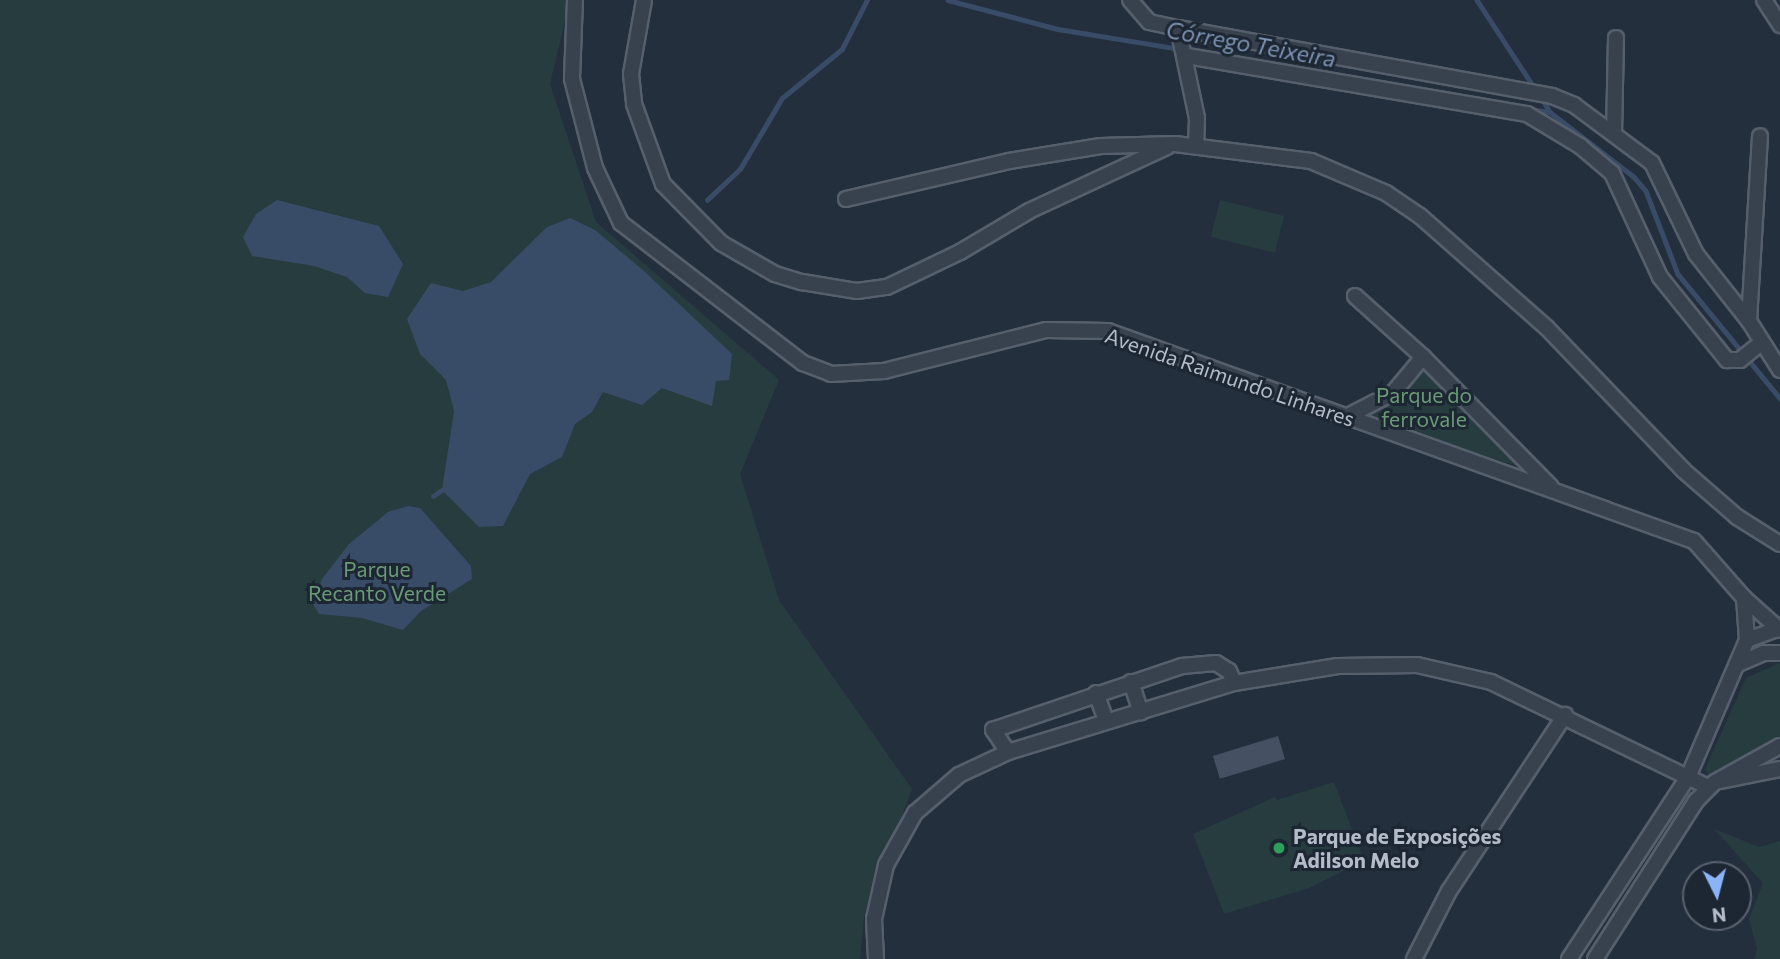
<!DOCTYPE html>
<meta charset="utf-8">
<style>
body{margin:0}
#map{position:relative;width:1780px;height:959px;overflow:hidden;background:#242f3e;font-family:Commissioner,sans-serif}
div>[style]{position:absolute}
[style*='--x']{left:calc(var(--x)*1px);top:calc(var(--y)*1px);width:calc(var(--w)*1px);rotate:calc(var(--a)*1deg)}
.green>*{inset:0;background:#263c3f;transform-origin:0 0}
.water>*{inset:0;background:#394c67}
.stream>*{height:4.5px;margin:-2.25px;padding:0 2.25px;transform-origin:2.25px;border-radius:2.25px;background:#394c67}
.building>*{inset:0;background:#455162;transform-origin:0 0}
.roads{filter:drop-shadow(2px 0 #565f6c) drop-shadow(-2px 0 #565f6c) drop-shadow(0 2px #565f6c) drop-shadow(0 -2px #565f6c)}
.street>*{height:14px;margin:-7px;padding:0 7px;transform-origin:7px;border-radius:7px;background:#38414e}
.dots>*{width:19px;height:19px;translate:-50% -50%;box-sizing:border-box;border:4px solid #1d2633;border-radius:50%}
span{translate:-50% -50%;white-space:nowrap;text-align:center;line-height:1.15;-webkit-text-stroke:6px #1d2633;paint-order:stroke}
.street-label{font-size:21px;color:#b4bcc9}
.park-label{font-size:21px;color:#6b9a76}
.poi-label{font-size:21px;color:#b4bcc9;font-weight:700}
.left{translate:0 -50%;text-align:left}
.water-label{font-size:23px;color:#7c92b1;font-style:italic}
.north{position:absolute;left:1682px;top:861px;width:70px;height:70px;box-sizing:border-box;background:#1d2633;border:2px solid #59626f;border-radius:50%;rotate:174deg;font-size:19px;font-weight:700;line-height:28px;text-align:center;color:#b4bcc9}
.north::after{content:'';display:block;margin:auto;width:24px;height:32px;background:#8ab4f8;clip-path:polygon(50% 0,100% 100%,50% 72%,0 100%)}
</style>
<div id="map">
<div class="green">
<i style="clip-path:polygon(0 0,570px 0,550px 84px,596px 222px,779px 380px,740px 474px,779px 600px,912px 789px,864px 917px,860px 959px,0 959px)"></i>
<i style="left:1220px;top:200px;width:66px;height:38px;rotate:14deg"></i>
<i style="clip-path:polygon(1426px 370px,1524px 468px,1363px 418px)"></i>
<i style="clip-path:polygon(1780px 663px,1780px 743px,1709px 777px,1705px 769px,1746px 678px)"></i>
<i style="clip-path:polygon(1334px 782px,1364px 861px,1309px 888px,1224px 914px,1193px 834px,1275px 797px,1277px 800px)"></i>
<i style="clip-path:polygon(1714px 829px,1759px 847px,1780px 841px,1780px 959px,1754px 959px,1757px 949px,1749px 919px,1763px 883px)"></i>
</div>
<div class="water">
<i style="clip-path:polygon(277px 200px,379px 226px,403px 264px,388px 297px,365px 293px,347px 277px,314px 266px,252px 256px,243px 237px,256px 214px)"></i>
<i style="clip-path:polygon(570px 218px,595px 230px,644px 271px,732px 354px,729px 380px,716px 381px,712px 406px,662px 388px,642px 405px,603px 392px,592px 412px,575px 424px,562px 457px,530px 474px,503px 526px,479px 527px,442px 490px,454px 411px,446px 380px,420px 354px,407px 319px,431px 283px,463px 291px,491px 282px,547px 227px)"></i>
<i style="clip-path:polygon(408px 506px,420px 508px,471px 566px,472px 579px,421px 611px,403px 630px,362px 618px,319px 614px,313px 604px,322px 579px,349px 544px,388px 512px)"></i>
</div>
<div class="stream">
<i style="--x:948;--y:0;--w:114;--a:14.8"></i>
<i style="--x:1058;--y:29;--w:124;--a:9.3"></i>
<i style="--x:1477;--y:0;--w:108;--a:56.8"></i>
<i style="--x:1541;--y:97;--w:17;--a:59"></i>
<i style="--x:1550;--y:112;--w:106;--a:37.7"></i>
<i style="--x:1634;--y:177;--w:18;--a:49"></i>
<i style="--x:1646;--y:191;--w:89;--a:68.9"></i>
<i style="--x:1678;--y:274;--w:161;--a:50.6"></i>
<i style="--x:1530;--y:109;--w:20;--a:9"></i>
<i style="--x:707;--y:200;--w:45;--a:-43.2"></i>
<i style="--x:740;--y:169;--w:82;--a:-59.4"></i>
<i style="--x:782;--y:98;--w:77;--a:-39.2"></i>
<i style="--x:842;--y:49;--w:55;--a:-63"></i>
<i style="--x:433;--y:496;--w:11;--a:-34"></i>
</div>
<div class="building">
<i style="left:1278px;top:736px;width:24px;height:68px;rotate:73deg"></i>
</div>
<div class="roads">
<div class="street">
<i style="--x:575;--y:0;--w:79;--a:92.2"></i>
<i style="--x:572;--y:79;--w:92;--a:75.5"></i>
<i style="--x:595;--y:168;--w:61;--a:64.7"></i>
<i style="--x:621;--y:223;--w:230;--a:37.6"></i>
<i style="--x:803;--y:363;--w:30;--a:21"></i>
<i style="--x:831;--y:374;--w:53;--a:-3.2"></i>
<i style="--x:884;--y:371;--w:167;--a:-14.2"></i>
<i style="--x:1046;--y:330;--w:62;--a:0.9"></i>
<i style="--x:1108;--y:331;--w:622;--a:19.72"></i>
<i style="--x:1694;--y:541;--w:76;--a:48.7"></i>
<i style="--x:1744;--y:598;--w:48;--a:41.6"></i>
<i style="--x:644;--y:0;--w:75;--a:100"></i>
<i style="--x:631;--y:74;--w:30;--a:84"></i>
<i style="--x:634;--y:104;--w:85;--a:70.1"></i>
<i style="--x:663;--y:184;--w:83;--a:45.5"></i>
<i style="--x:721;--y:243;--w:62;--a:29.9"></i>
<i style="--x:775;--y:274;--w:28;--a:17"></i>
<i style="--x:802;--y:282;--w:56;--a:9.3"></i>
<i style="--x:857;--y:291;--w:30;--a:-8"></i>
<i style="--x:887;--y:287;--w:81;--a:-25.6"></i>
<i style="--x:960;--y:252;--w:80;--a:-30.7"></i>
<i style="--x:1029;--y:211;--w:152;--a:-24.9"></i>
<i style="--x:1130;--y:0;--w:29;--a:49"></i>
<i style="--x:1149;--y:22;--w:30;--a:12"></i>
<i style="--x:1178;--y:28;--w:92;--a:78.1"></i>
<i style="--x:1197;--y:118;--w:28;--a:92"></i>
<i style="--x:1764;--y:0;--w:30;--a:57"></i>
<i style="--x:1178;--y:28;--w:380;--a:10.3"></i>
<i style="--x:1552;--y:96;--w:24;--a:22"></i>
<i style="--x:1574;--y:105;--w:97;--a:36.6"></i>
<i style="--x:1652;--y:163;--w:101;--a:64.2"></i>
<i style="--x:1696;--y:254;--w:85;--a:51.7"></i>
<i style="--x:1749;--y:321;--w:58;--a:57.7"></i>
<i style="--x:1187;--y:56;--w:345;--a:9.7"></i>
<i style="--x:1527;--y:114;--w:62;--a:31.1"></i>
<i style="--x:1580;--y:146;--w:42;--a:40.2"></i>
<i style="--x:1612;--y:173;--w:115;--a:65.2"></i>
<i style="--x:1660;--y:277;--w:107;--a:51.1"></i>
<i style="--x:1727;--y:360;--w:13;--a:0"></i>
<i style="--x:1740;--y:360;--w:26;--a:-39"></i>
<i style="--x:1614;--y:134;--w:96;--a:-88.8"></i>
<i style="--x:846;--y:199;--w:167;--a:-13.1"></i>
<i style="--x:1009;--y:161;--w:93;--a:-9.3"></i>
<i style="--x:1101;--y:146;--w:74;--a:-1.5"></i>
<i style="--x:1175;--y:144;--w:137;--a:7.1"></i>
<i style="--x:1311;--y:161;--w:82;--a:23.1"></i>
<i style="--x:1386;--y:193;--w:41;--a:34.1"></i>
<i style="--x:1420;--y:216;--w:169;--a:41.4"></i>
<i style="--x:1547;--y:328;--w:197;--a:46.2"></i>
<i style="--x:1683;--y:470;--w:72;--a:41"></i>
<i style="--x:1737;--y:517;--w:51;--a:32.1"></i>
<i style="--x:1355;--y:296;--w:91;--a:41.9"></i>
<i style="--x:1423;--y:357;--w:182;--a:45.4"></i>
<i style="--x:1749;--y:321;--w:185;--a:-86.6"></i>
<i style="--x:1346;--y:417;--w:53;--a:-27.1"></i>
<i style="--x:1393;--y:393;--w:47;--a:-50.2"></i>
<i style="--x:1747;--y:640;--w:33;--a:-20"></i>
<i style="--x:1738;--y:664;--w:28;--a:-23"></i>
<i style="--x:1764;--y:653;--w:16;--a:0"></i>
<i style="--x:1131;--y:682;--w:32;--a:72"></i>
<i style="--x:1096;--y:693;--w:30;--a:70"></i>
<i style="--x:1008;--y:752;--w:27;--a:-124"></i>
<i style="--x:993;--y:730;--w:200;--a:-18.7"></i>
<i style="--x:1182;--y:666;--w:34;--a:-5"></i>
<i style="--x:1216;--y:663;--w:15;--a:32"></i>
<i style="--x:1229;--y:671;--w:13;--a:67"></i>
<i style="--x:1720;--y:781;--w:61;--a:-11.3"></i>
<i style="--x:876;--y:959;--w:40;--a:-92.9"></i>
<i style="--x:874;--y:919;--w:55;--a:-77.5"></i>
<i style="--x:886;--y:865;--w:60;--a:-60.9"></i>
<i style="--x:915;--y:813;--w:58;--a:-40.8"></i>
<i style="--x:959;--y:775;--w:54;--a:-25.1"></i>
<i style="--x:1008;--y:752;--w:236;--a:-17"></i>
<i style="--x:1234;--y:683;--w:105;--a:-9.3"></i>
<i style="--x:1338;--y:666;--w:79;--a:-0.7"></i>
<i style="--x:1417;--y:665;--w:76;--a:12.9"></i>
<i style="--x:1491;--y:682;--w:241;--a:25.8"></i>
<i style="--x:1414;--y:959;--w:76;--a:-62.8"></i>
<i style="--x:1449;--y:891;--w:211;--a:-56.6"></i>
<i style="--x:1569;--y:959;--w:217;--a:-56.8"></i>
<i style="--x:1688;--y:777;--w:149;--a:-66.7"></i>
<i style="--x:1747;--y:640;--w:42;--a:-94.1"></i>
<i style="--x:1595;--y:959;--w:188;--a:-57.4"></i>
<i style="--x:1696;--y:801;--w:27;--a:-45"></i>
<i style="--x:1715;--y:782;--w:74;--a:-29"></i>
</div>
</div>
<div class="dots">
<i style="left:1279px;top:848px;background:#2e9e5b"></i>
</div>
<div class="street-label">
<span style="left:1230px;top:377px;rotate:19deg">Avenida Raimundo Linhares</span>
</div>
<div class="park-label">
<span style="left:1424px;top:407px">Parque do<br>ferrovale</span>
<span style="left:377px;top:581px">Parque<br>Recanto Verde</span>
</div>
<div class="poi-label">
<span class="left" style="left:1293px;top:848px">Parque de Exposições<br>Adilson Melo</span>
</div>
<div class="water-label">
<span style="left:1251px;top:44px;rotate:10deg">Córrego Teixeira</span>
</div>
<div class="north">N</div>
</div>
